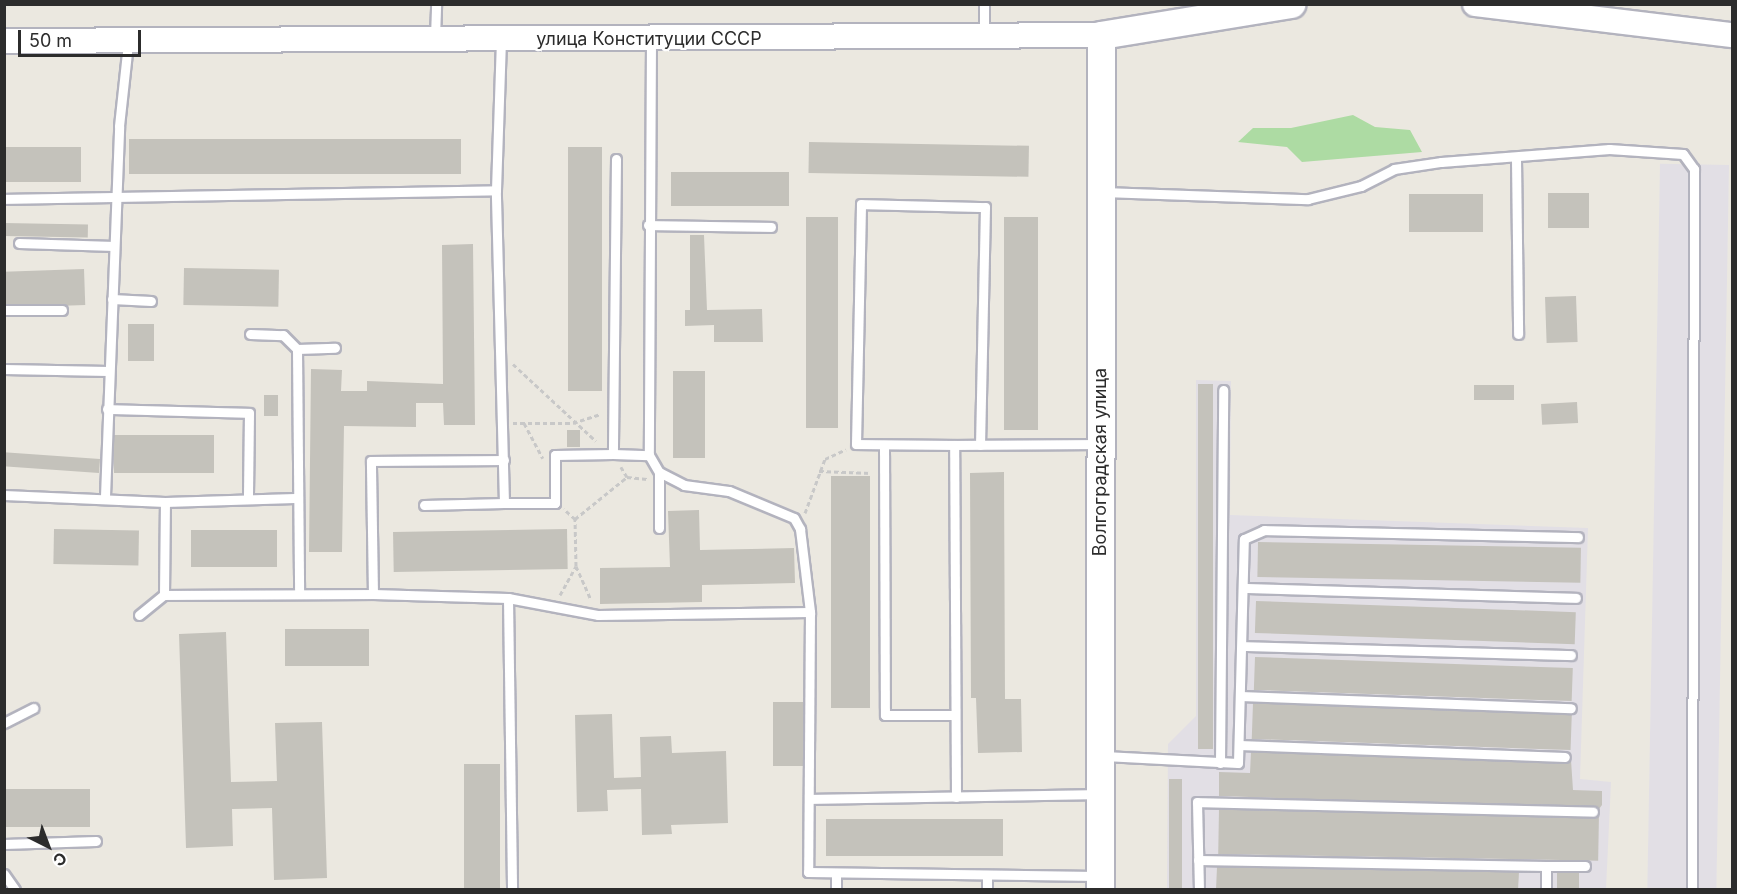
<!DOCTYPE html>
<meta charset="utf-8">
<style>
body{margin:0}
#map{position:relative;width:1737px;height:894px;overflow:hidden;background:#ebe8e0;font-family:Inter,sans-serif}
div>[style]{position:absolute}
[style*='--x']{left:calc(var(--x)*1px);top:calc(var(--y)*1px);width:calc(var(--w)*1px);rotate:calc(var(--a)*1deg)}
.industrial>*{inset:0;background:#e2dfe5;transform-origin:0 0}
.green>*{inset:0;background:#addba3}
.building>*{inset:0;background:#c4c2bb;transform-origin:0 0}
.path>*{height:3px;margin-top:-1.5px;transform-origin:0;background:repeating-linear-gradient(90deg,#c8c8c8 0 4.5px,transparent 0 7.5px)}
.roads{filter:drop-shadow(2px 0 #b3b3be) drop-shadow(-2px 0 #b3b3be) drop-shadow(0 2px #b3b3be) drop-shadow(0 -2px #b3b3be)}
.service>*{height:9px;margin:-4.5px;padding:0 4.5px;transform-origin:4.5px;border-radius:4.5px;background:#fff}
.tertiary>*{height:24px;margin:-12px;padding:0 12px;transform-origin:12px;border-radius:12px;background:#fff}
.secondary>*{height:27px;margin:-13.5px;padding:0 13.5px;transform-origin:13.5px;border-radius:13.5px;background:#fff}
span{translate:-50% -50%;white-space:nowrap;text-align:center;line-height:1.15;-webkit-text-stroke:4.5px #fff;paint-order:stroke}
.street-label{font-size:18px;color:#2c2c2c}
.frame{position:absolute;inset:0;border:6px solid #2c2c2c;pointer-events:none}
.north{position:absolute;left:18px;top:816px;width:60px;height:60px;-webkit-text-stroke:4px #fff;paint-order:stroke;rotate:138deg;font-size:16px;font-weight:700;line-height:24px;text-align:center;color:#2c2c2c}
.north::after{content:'';display:block;margin:auto;width:21px;height:27px;background:#2c2c2c;clip-path:polygon(50% 0,100% 100%,50% 72%,0 100%)}
.scale{position:absolute;left:18px;top:30px;width:123px;height:27px;box-sizing:border-box;border:3px solid #2c2c2c;border-top:0;padding-left:8px;font-size:18px;line-height:21px;white-space:nowrap;color:#2c2c2c;-webkit-text-stroke:4px #fff;paint-order:stroke}
</style>
<div id="map">
<div class="industrial">
<i style="left:1729px;top:165px;width:724px;height:69px;rotate:91deg"></i>
<i style="clip-path:polygon(1196px 380px,1231px 381px,1230px 515px,1588px 528px,1580px 779px,1611px 782px,1606px 889px,1167px 890px,1168px 744px,1196px 716px)"></i>
</div>
<div class="green">
<i style="clip-path:polygon(1353px 115px,1375px 127px,1410px 130px,1422px 152px,1302px 162px,1287px 147px,1238px 142px,1253px 128px,1291px 128px)"></i>
</div>
<div class="building">
<i style="left:461px;top:139px;width:35px;height:332px;rotate:90deg"></i>
<i style="left:809px;top:142px;width:220px;height:31px;rotate:1deg"></i>
<i style="left:4px;top:147px;width:77px;height:35px"></i>
<i style="left:568px;top:147px;width:34px;height:244px"></i>
<i style="left:671px;top:172px;width:118px;height:34px"></i>
<i style="left:1548px;top:193px;width:41px;height:35px"></i>
<i style="left:1483px;top:194px;width:38px;height:74px;rotate:90deg"></i>
<i style="left:806px;top:217px;width:32px;height:211px"></i>
<i style="left:1004px;top:217px;width:34px;height:213px"></i>
<i style="left:4px;top:223px;width:84px;height:13px;rotate:1deg"></i>
<i style="clip-path:polygon(690px 235px,704px 235px,707px 310px,762px 309px,763px 342px,714px 342px,714px 325px,685px 326px,685px 310px,690px 310px)"></i>
<i style="clip-path:polygon(473px 244px,475px 425px,444px 425px,443px 403px,416px 403px,416px 427px,344px 426px,342px 552px,309px 552px,311px 369px,342px 370px,341px 391px,367px 391px,367px 381px,443px 384px,442px 245px)"></i>
<i style="left:184px;top:268px;width:95px;height:37px;rotate:1deg"></i>
<i style="left:84px;top:269px;width:36px;height:80px;rotate:88deg"></i>
<i style="left:1576px;top:296px;width:46px;height:31px;rotate:88deg"></i>
<i style="left:128px;top:324px;width:26px;height:37px"></i>
<i style="left:673px;top:371px;width:32px;height:87px"></i>
<i style="left:1213px;top:384px;width:365px;height:15px;rotate:90deg"></i>
<i style="left:1514px;top:385px;width:15px;height:40px;rotate:90deg"></i>
<i style="left:264px;top:395px;width:14px;height:21px"></i>
<i style="left:1577px;top:402px;width:21px;height:36px;rotate:87deg"></i>
<i style="left:567px;top:430px;width:13px;height:17px"></i>
<i style="left:214px;top:435px;width:38px;height:100px;rotate:90deg"></i>
<i style="left:100px;top:459px;width:14px;height:96px;rotate:94deg"></i>
<i style="clip-path:polygon(1004px 472px,1005px 699px,1021px 699px,1022px 752px,978px 753px,976px 698px,971px 698px,970px 473px)"></i>
<i style="left:831px;top:476px;width:39px;height:232px"></i>
<i style="clip-path:polygon(699px 510px,700px 550px,794px 548px,795px 583px,702px 585px,702px 602px,600px 604px,600px 568px,670px 567px,668px 511px)"></i>
<i style="left:54px;top:529px;width:85px;height:35px;rotate:1deg"></i>
<i style="left:567px;top:529px;width:40px;height:174px;rotate:89deg"></i>
<i style="left:191px;top:530px;width:86px;height:37px"></i>
<i style="left:1258px;top:542px;width:323px;height:35px;rotate:1deg"></i>
<i style="left:1256px;top:601px;width:320px;height:32px;rotate:2deg"></i>
<i style="left:285px;top:629px;width:84px;height:37px"></i>
<i style="clip-path:polygon(226px 632px,231px 782px,277px 781px,275px 723px,322px 722px,327px 878px,274px 880px,272px 808px,232px 809px,233px 846px,186px 848px,179px 634px)"></i>
<i style="left:1255px;top:657px;width:318px;height:33px;rotate:2deg"></i>
<i style="left:773px;top:702px;width:30px;height:64px"></i>
<i style="left:1253px;top:703px;width:319px;height:36px;rotate:2deg"></i>
<i style="clip-path:polygon(612px 714px,614px 778px,641px 777px,640px 737px,671px 736px,672px 753px,726px 751px,728px 823px,671px 825px,672px 834px,642px 835px,641px 789px,607px 790px,608px 811px,577px 812px,575px 715px)"></i>
<i style="clip-path:polygon(1251px 752px,1571px 760px,1573px 790px,1602px 791px,1602px 805px,1599px 809px,1219px 796px,1219px 772px,1250px 773px)"></i>
<i style="left:464px;top:764px;width:36px;height:126px"></i>
<i style="left:1169px;top:779px;width:13px;height:111px"></i>
<i style="left:4px;top:789px;width:86px;height:38px"></i>
<i style="left:1219px;top:809px;width:380px;height:45px;rotate:1deg"></i>
<i style="left:826px;top:819px;width:177px;height:37px"></i>
<i style="clip-path:polygon(1217px 867px,1519px 872px,1518px 890px,1216px 890px)"></i>
<i style="left:1557px;top:873px;width:22px;height:17px"></i>
</div>
<div class="path">
<i style="--x:513;--y:364;--w:113;--a:42.9"></i>
<i style="--x:513;--y:423;--w:60;--a:0"></i>
<i style="--x:573;--y:423;--w:29;--a:-18"></i>
<i style="--x:524;--y:423;--w:40;--a:62"></i>
<i style="--x:819;--y:471;--w:52;--a:2.2"></i>
<i style="--x:627;--y:477;--w:20;--a:6"></i>
<i style="--x:805;--y:513;--w:58;--a:-69.7"></i>
<i style="--x:825;--y:459;--w:23;--a:-25"></i>
<i style="--x:575;--y:519;--w:67;--a:-38.9"></i>
<i style="--x:627;--y:477;--w:12;--a:-121"></i>
<i style="--x:576;--y:566;--w:37;--a:66"></i>
<i style="--x:560;--y:595;--w:33;--a:-61"></i>
<i style="--x:576;--y:566;--w:47;--a:-91.2"></i>
<i style="--x:575;--y:519;--w:15;--a:-138"></i>
</div>
<div class="roads">
<div class="service">
<i style="--x:984;--y:35;--w:31;--a:-90"></i>
<i style="--x:435;--y:37;--w:33;--a:-88"></i>
<i style="--x:651;--y:40;--w:415;--a:90.3"></i>
<i style="--x:649;--y:455;--w:20;--a:60"></i>
<i style="--x:659;--y:472;--w:56;--a:90"></i>
<i style="--x:616;--y:159;--w:295;--a:90.6"></i>
<i style="--x:613;--y:454;--w:36;--a:2"></i>
<i style="--x:1516;--y:159;--w:175;--a:89.3"></i>
<i style="--x:1103;--y:192;--w:205;--a:2"></i>
<i style="--x:1308;--y:199;--w:55;--a:-13.8"></i>
<i style="--x:1361;--y:186;--w:37;--a:-27"></i>
<i style="--x:1394;--y:169;--w:48;--a:-8.5"></i>
<i style="--x:1441;--y:162;--w:169;--a:-4.4"></i>
<i style="--x:1609;--y:149;--w:74;--a:3.9"></i>
<i style="--x:1683;--y:154;--w:19;--a:54"></i>
<i style="--x:1694;--y:169;--w:721;--a:90.16"></i>
<i style="--x:4;--y:199;--w:492;--a:-1"></i>
<i style="--x:648;--y:225;--w:123;--a:0.9"></i>
<i style="--x:19;--y:243;--w:95;--a:1.8"></i>
<i style="--x:112;--y:299;--w:39;--a:3"></i>
<i style="--x:4;--y:310;--w:58;--a:0"></i>
<i style="--x:250;--y:334;--w:33;--a:2"></i>
<i style="--x:283;--y:335;--w:20;--a:45"></i>
<i style="--x:297;--y:349;--w:38;--a:-2"></i>
<i style="--x:297;--y:349;--w:245;--a:89.5"></i>
<i style="--x:4;--y:369;--w:104;--a:1.1"></i>
<i style="--x:107;--y:409;--w:142;--a:1.6"></i>
<i style="--x:249;--y:413;--w:85;--a:90.7"></i>
<i style="--x:884;--y:445;--w:270;--a:89.8"></i>
<i style="--x:885;--y:715;--w:70;--a:0"></i>
<i style="--x:954;--y:445;--w:98;--a:-179.4"></i>
<i style="--x:856;--y:444;--w:240;--a:-88.8"></i>
<i style="--x:861;--y:204;--w:124;--a:1.4"></i>
<i style="--x:985;--y:207;--w:238;--a:91.2"></i>
<i style="--x:659;--y:472;--w:28;--a:27"></i>
<i style="--x:684;--y:485;--w:45;--a:7.6"></i>
<i style="--x:729;--y:491;--w:70;--a:22.6"></i>
<i style="--x:794;--y:518;--w:13;--a:61"></i>
<i style="--x:800;--y:529;--w:84;--a:83.1"></i>
<i style="--x:4;--y:495;--w:161;--a:2.5"></i>
<i style="--x:165;--y:502;--w:130;--a:-1.8"></i>
<i style="--x:105;--y:496;--w:370;--a:-87.8"></i>
<i style="--x:119;--y:126;--w:83;--a:-83.8"></i>
<i style="--x:504;--y:503;--w:51;--a:0"></i>
<i style="--x:555;--y:503;--w:48;--a:-90"></i>
<i style="--x:555;--y:455;--w:58;--a:-1"></i>
<i style="--x:424;--y:505;--w:80;--a:-1.4"></i>
<i style="--x:504;--y:503;--w:313;--a:-91.5"></i>
<i style="--x:496;--y:190;--w:150;--a:-88.1"></i>
<i style="--x:1243;--y:588;--w:333;--a:1.7"></i>
<i style="--x:373;--y:594;--w:135;--a:1.7"></i>
<i style="--x:508;--y:598;--w:92;--a:10.7"></i>
<i style="--x:598;--y:615;--w:212;--a:-0.8"></i>
<i style="--x:810;--y:612;--w:260;--a:90.4"></i>
<i style="--x:808;--y:872;--w:289;--a:0.8"></i>
<i style="--x:164;--y:595;--w:93;--a:-89.4"></i>
<i style="--x:508;--y:598;--w:292;--a:89.2"></i>
<i style="--x:139;--y:615;--w:32;--a:-39"></i>
<i style="--x:164;--y:595;--w:209;--a:-0.3"></i>
<i style="--x:373;--y:594;--w:133;--a:-90.9"></i>
<i style="--x:371;--y:461;--w:133;--a:-0.4"></i>
<i style="--x:1242;--y:646;--w:329;--a:1.6"></i>
<i style="--x:1240;--y:696;--w:331;--a:2.1"></i>
<i style="--x:4;--y:723;--w:33;--a:-27"></i>
<i style="--x:1239;--y:745;--w:326;--a:2.1"></i>
<i style="--x:1104;--y:756;--w:134;--a:3"></i>
<i style="--x:1238;--y:763;--w:224;--a:-88.5"></i>
<i style="--x:1244;--y:539;--w:22;--a:-24"></i>
<i style="--x:1264;--y:530;--w:314;--a:1.3"></i>
<i style="--x:1220;--y:763;--w:373;--a:-89.5"></i>
<i style="--x:956;--y:797;--w:352;--a:-90.3"></i>
<i style="--x:954;--y:445;--w:144;--a:-0.4"></i>
<i style="--x:810;--y:799;--w:289;--a:-1"></i>
<i style="--x:4;--y:844;--w:92;--a:-1.9"></i>
<i style="--x:1198;--y:860;--w:348;--a:1"></i>
<i style="--x:1546;--y:866;--w:24;--a:90"></i>
<i style="--x:1546;--y:866;--w:39;--a:0"></i>
<i style="--x:4;--y:874;--w:19;--a:55"></i>
<i style="--x:836;--y:890;--w:17;--a:-90"></i>
<i style="--x:987;--y:890;--w:15;--a:-90"></i>
<i style="--x:1199;--y:890;--w:88;--a:-91.3"></i>
<i style="--x:1197;--y:802;--w:396;--a:1.4"></i>
</div>
<div class="tertiary">
<i style="--x:1475;--y:4;--w:259;--a:6.9"></i>
<i style="--x:4;--y:41;--w:1097;--a:-0.31"></i>
</div>
<div class="secondary">
<i style="--x:1100;--y:890;--w:855;--a:-89.93"></i>
<i style="--x:1101;--y:35;--w:193;--a:-9.3"></i>
</div>
</div>
<div class="street-label">
<span style="left:649px;top:39px">улица Конституции СССР</span>
<span style="left:1100px;top:462px;rotate:-90deg">Волгоградская улица</span>
</div>
<div class="frame"></div>
<div class="north">С</div>
<div class="scale">50 m</div>
</div>
